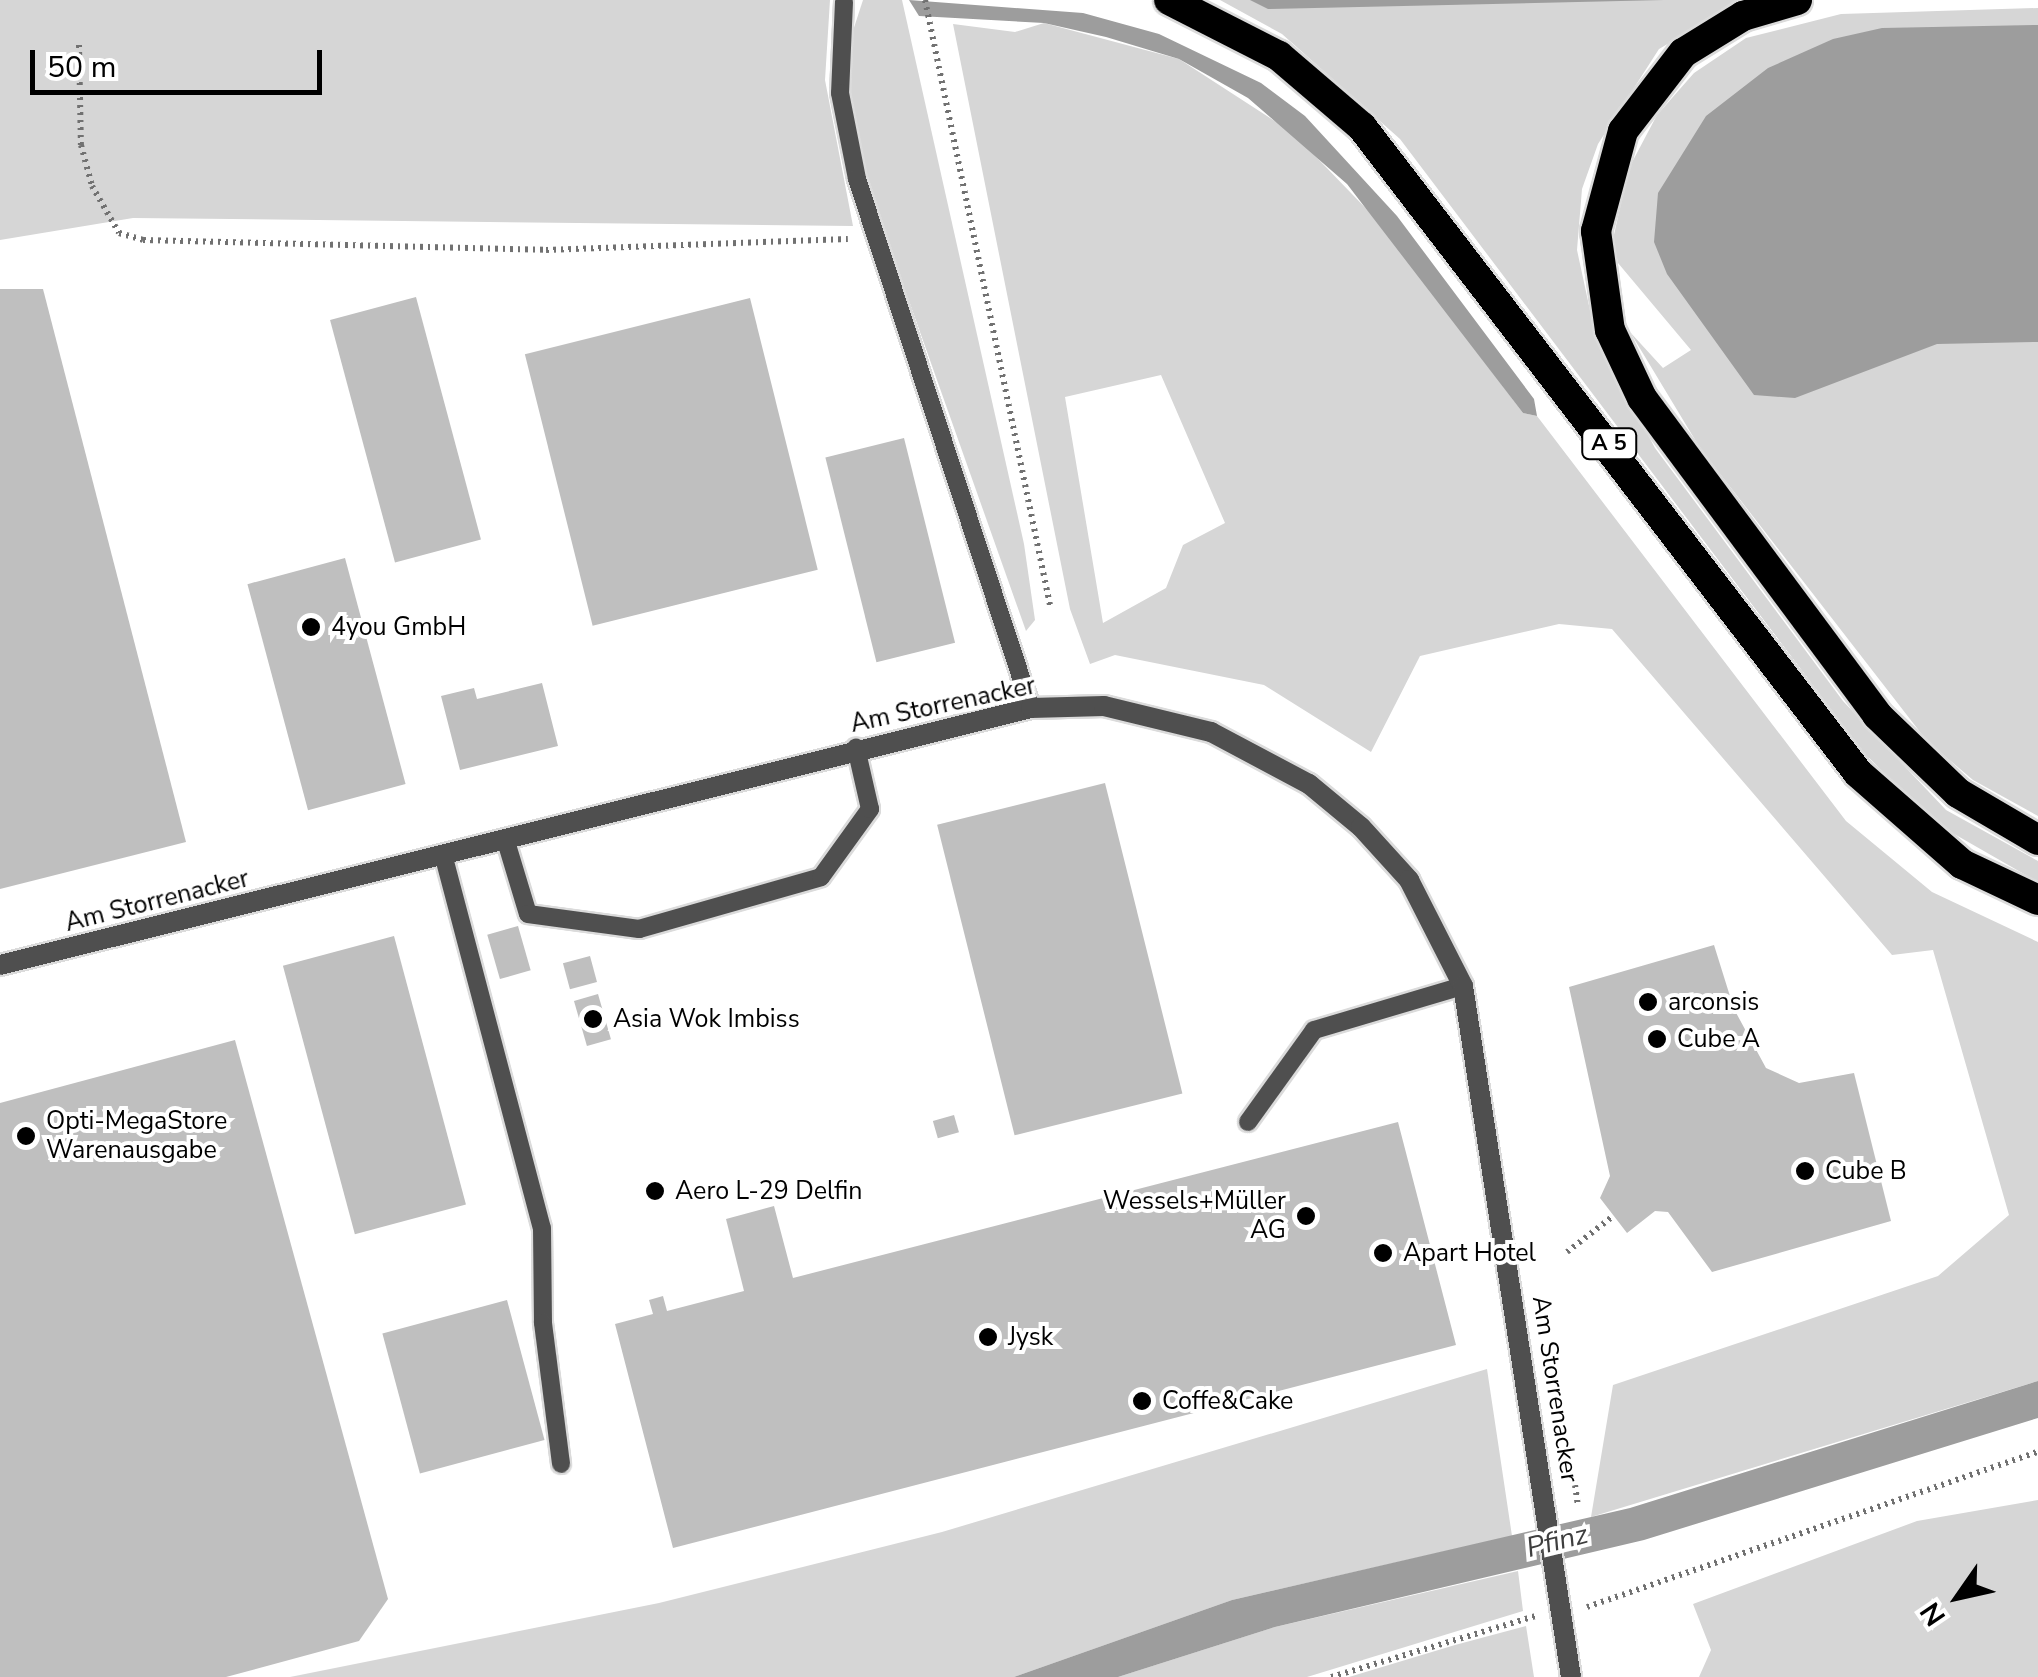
<!DOCTYPE html>
<meta charset="utf-8">
<style>
body{margin:0}
#map{position:relative;width:2038px;height:1677px;overflow:hidden;background:#fff;font-family:"Nunito Sans",sans-serif}
div>[style]{position:absolute}
[style*='--x']{left:calc(var(--x)*1px);top:calc(var(--y)*1px);width:calc(var(--w)*1px);rotate:calc(var(--a)*1deg)}
.green>*{inset:0;background:#d6d6d6}
.water>*{inset:0;background:#9d9d9d}
.building>*{inset:0;background:#bfbfbf;transform-origin:0 0}
.path>*{height:6px;margin-top:-3px;transform-origin:0;background:repeating-linear-gradient(90deg,#717171 0 2.5px,transparent 0 7.5px)}
.roads{filter:drop-shadow(2px 0 #dbdbdb) drop-shadow(-2px 0 #dbdbdb) drop-shadow(0 2px #dbdbdb) drop-shadow(0 -2px #dbdbdb)}
.service>*{height:18px;margin:-9px;padding:0 9px;transform-origin:9px;border-radius:9px;background:#4f4f4f}
.tertiary>*{height:20px;margin:-10px;padding:0 10px;transform-origin:10px;border-radius:10px;background:#4f4f4f}
.motorway>*{height:30px;margin:-15px;padding:0 15px;transform-origin:15px;border-radius:15px;background:#000}
.dots>*{width:28px;height:28px;translate:-50% -50%;box-sizing:border-box;border:5px solid #fff;border-radius:50%}
span{translate:-50% -50%;white-space:nowrap;text-align:center;line-height:1.15;-webkit-text-stroke:8px #fff;paint-order:stroke}
.shield-label span{padding:2px 8px;background:#fff;border:2px solid;border-radius:8px;-webkit-text-stroke-width:0}
.shield-label{font-size:22px;color:#000;font-weight:700}
.poi-label{font-size:25px;color:#000}
.left{translate:0 -50%;text-align:left}
.right{translate:-100% -50%;text-align:right}
.street-label{font-size:25px;color:#000}
.water-label{font-size:28px;color:#3e3e3e;font-style:italic}
.north{position:absolute;left:1908px;top:1547px;width:100px;height:100px;-webkit-text-stroke:8px #fff;paint-order:stroke;rotate:236deg;font-size:28px;font-weight:700;line-height:40px;text-align:center;color:#000}
.north::after{content:'';display:block;margin:auto;width:35px;height:45px;background:#000;clip-path:polygon(50% 0,100% 100%,50% 72%,0 100%)}
.scale{position:absolute;left:30px;top:50px;width:292px;height:45px;box-sizing:border-box;border:5px solid #000;border-top:0;padding-left:12px;font-size:30px;line-height:35px;white-space:nowrap;color:#000;-webkit-text-stroke:8px #fff;paint-order:stroke}
</style>
<div id="map">
<div class="green">
<i style="clip-path:polygon(0 0,830px 0,825px 80px,853px 226px,133px 218px,0 240px)"></i>
<i style="clip-path:polygon(863px 0,902px 0,1024px 544px,1035px 620px,1026px 631px,870px 191px,848px 103px,848px 46px)"></i>
<i style="clip-path:polygon(1220px 0,1743px 0,1659px 49px,1598px 144px,1582px 189px,1577px 250px,1596px 338px,1655px 448px,1843px 701px,1946px 810px,2038px 861px,2038px 882px,1935px 823px,1865px 754px,1400px 139px,1282px 34px)"></i>
<i style="clip-path:polygon(2038px 8px,2038px 816px,1973px 780px,1927px 741px,1700px 448px,1630px 332px,1663px 368px,1691px 350px,1618px 263px,1613px 239px,1629px 168px,1657px 115px,1694px 73px,1746px 38px,1841px 14px)"></i>
<i style="clip-path:polygon(evenodd,1044px 23px,1179px 59px,1293px 133px,1380px 223px,1523px 413px,1537px 416px,1846px 821px,1932px 892px,2038px 942px,2038px 1381px,1591px 1517px,1613px 1385px,1938px 1276px,2009px 1215px,1933px 950px,1892px 955px,1612px 629px,1559px 624px,1420px 656px,1371px 752px,1264px 685px,1115px 655px,1090px 664px,1070px 609px,953px 24px,1015px 32px,1044px 23px,1161px 375px,1225px 523px,1183px 545px,1166px 588px,1103px 623px,1065px 397px,1161px 375px)"></i>
<i style="clip-path:polygon(1487px 1369px,1512px 1536px,1232px 1600px,1014px 1677px,290px 1677px,659px 1603px,942px 1532px)"></i>
<i style="clip-path:polygon(2038px 1500px,2038px 1677px,1699px 1677px,1711px 1650px,1693px 1604px,1917px 1521px)"></i>
<i style="clip-path:polygon(1518px 1571px,1523px 1611px,1307px 1677px,1118px 1677px,1275px 1627px)"></i>
<i style="clip-path:polygon(1526px 1626px,1534px 1677px,1349px 1677px,1455px 1645px)"></i>
</div>
<div class="water">
<i style="clip-path:polygon(909px 0,1083px 13px,1159px 34px,1261px 83px,1305px 116px,1397px 216px,1534px 399px,1537px 416px,1523px 413px,1347px 184px,1248px 98px,1179px 59px,1106px 37px,1044px 23px,919px 16px)"></i>
<i style="clip-path:polygon(1250px 0,1664px 0,1268px 9px)"></i>
<i style="clip-path:polygon(2038px 25px,2038px 342px,1937px 344px,1795px 398px,1754px 395px,1667px 274px,1654px 242px,1658px 193px,1706px 116px,1768px 68px,1833px 39px,1882px 28px)"></i>
<i style="clip-path:polygon(2038px 1381px,2038px 1418px,1644px 1540px,1275px 1627px,1118px 1677px,1014px 1677px,1232px 1600px,1630px 1508px)"></i>
</div>
<div class="building">
<i style="clip-path:polygon(0 289px,43px 289px,186px 842px,0 889px)"></i>
<i style="left:416px;top:297px;width:251px;height:89px;rotate:75deg"></i>
<i style="left:750px;top:298px;width:280px;height:232px;rotate:76deg"></i>
<i style="left:904px;top:438px;width:211px;height:81px;rotate:76deg"></i>
<i style="left:345px;top:558px;width:234px;height:101px;rotate:75deg"></i>
<i style="clip-path:polygon(542px 683px,558px 746px,460px 770px,441px 696px,474px 688px,477px 699px)"></i>
<i style="left:1105px;top:783px;width:320px;height:173px;rotate:76deg"></i>
<i style="left:518px;top:926px;width:46px;height:32px;rotate:74deg"></i>
<i style="left:394px;top:936px;width:278px;height:115px;rotate:75deg"></i>
<i style="clip-path:polygon(1714px 945px,1734px 1009px,1766px 1068px,1799px 1083px,1854px 1073px,1891px 1221px,1712px 1272px,1668px 1212px,1655px 1211px,1627px 1233px,1600px 1198px,1610px 1176px,1569px 987px)"></i>
<i style="left:590px;top:956px;width:27px;height:28px;rotate:75deg"></i>
<i style="left:598px;top:994px;width:47px;height:25px;rotate:74deg"></i>
<i style="clip-path:polygon(235px 1040px,388px 1599px,359px 1641px,226px 1677px,0 1677px,0 1103px)"></i>
<i style="left:954px;top:1115px;width:18px;height:22px;rotate:74deg"></i>
<i style="clip-path:polygon(1398px 1122px,1456px 1345px,673px 1548px,615px 1324px,653px 1314px,649px 1300px,663px 1296px,667px 1311px,744px 1291px,726px 1219px,774px 1206px,793px 1278px)"></i>
<i style="left:507px;top:1300px;width:145px;height:129px;rotate:75deg"></i>
</div>
<div class="path">
<i style="--x:925;--y:0;--w:618;--a:78.33"></i>
<i style="--x:79;--y:45;--w:100;--a:88.9"></i>
<i style="--x:81;--y:145;--w:42;--a:75"></i>
<i style="--x:92;--y:186;--w:54;--a:60.1"></i>
<i style="--x:119;--y:233;--w:25;--a:16"></i>
<i style="--x:143;--y:240;--w:403;--a:1.4"></i>
<i style="--x:546;--y:250;--w:302;--a:-2.1"></i>
<i style="--x:1567;--y:1252;--w:58;--a:-38"></i>
<i style="--x:1575;--y:1485;--w:22;--a:82"></i>
<i style="--x:1587;--y:1607;--w:477;--a:-19"></i>
<i style="--x:1331;--y:1677;--w:214;--a:-16.6"></i>
</div>
<div class="roads">
<div class="service">
<i style="--x:844;--y:2;--w:91;--a:92.5"></i>
<i style="--x:840;--y:93;--w:88;--a:78.8"></i>
<i style="--x:857;--y:179;--w:557;--a:71.79"></i>
<i style="--x:505;--y:838;--w:79;--a:73.2"></i>
<i style="--x:528;--y:914;--w:112;--a:7.7"></i>
<i style="--x:639;--y:929;--w:189;--a:-15.9"></i>
<i style="--x:821;--y:877;--w:84;--a:-54.2"></i>
<i style="--x:870;--y:809;--w:63;--a:-102.9"></i>
<i style="--x:443;--y:854;--w:387;--a:75.2"></i>
<i style="--x:542;--y:1228;--w:95;--a:89.4"></i>
<i style="--x:543;--y:1323;--w:142;--a:82.7"></i>
<i style="--x:1248;--y:1122;--w:113;--a:-54.3"></i>
<i style="--x:1314;--y:1030;--w:155;--a:-16.5"></i>
</div>
<div class="tertiary">
<i style="--x:0;--y:965;--w:1063;--a:-14"></i>
<i style="--x:1031;--y:708;--w:73;--a:-1.6"></i>
<i style="--x:1104;--y:706;--w:110;--a:13.7"></i>
<i style="--x:1211;--y:732;--w:111;--a:28"></i>
<i style="--x:1309;--y:784;--w:67;--a:39.6"></i>
<i style="--x:1361;--y:827;--w:72;--a:47.8"></i>
<i style="--x:1409;--y:880;--w:119;--a:63"></i>
<i style="--x:1463;--y:986;--w:699;--a:81.12"></i>
</div>
<div class="motorway">
<i style="--x:1169;--y:0;--w:123;--a:27"></i>
<i style="--x:1279;--y:56;--w:109;--a:40.5"></i>
<i style="--x:1362;--y:127;--w:814;--a:52.48"></i>
<i style="--x:1858;--y:773;--w:138;--a:41.2"></i>
<i style="--x:1962;--y:864;--w:84;--a:25.3"></i>
<i style="--x:1797;--y:0;--w:56;--a:163.5"></i>
<i style="--x:1743;--y:16;--w:70;--a:148.3"></i>
<i style="--x:1683;--y:53;--w:98;--a:127.6"></i>
<i style="--x:1623;--y:131;--w:104;--a:105.1"></i>
<i style="--x:1596;--y:231;--w:100;--a:82"></i>
<i style="--x:1610;--y:330;--w:75;--a:64.8"></i>
<i style="--x:1642;--y:398;--w:395;--a:53.4"></i>
<i style="--x:1877;--y:715;--w:112;--a:43.9"></i>
<i style="--x:1958;--y:793;--w:93;--a:30.4"></i>
</div>
</div>
<div class="dots">
<i style="left:311px;top:627px;background:#000"></i>
<i style="left:1648px;top:1002px;background:#000"></i>
<i style="left:593px;top:1019px;background:#000"></i>
<i style="left:1657px;top:1039px;background:#000"></i>
<i style="left:26px;top:1136px;background:#000"></i>
<i style="left:1805px;top:1171px;background:#000"></i>
<i style="left:655px;top:1191px;background:#000"></i>
<i style="left:1306px;top:1216px;background:#000"></i>
<i style="left:1383px;top:1253px;background:#000"></i>
<i style="left:988px;top:1337px;background:#000"></i>
<i style="left:1142px;top:1401px;background:#000"></i>
</div>
<div class="shield-label">
<span style="left:1609px;top:444px">A 5</span>
</div>
<div class="poi-label">
<span class="left" style="left:331px;top:627px">4you GmbH</span>
<span class="left" style="left:1668px;top:1002px">arconsis</span>
<span class="left" style="left:613px;top:1019px">Asia Wok Imbiss</span>
<span class="left" style="left:1677px;top:1039px">Cube A</span>
<span class="left" style="left:46px;top:1136px">Opti-MegaStore<br>Warenausgabe</span>
<span class="left" style="left:1825px;top:1171px">Cube B</span>
<span class="left" style="left:675px;top:1191px">Aero L-29 Delfin</span>
<span class="right" style="left:1286px;top:1216px">Wessels+Müller<br>AG</span>
<span class="left" style="left:1403px;top:1253px">Apart Hotel</span>
<span class="left" style="left:1008px;top:1337px">Jysk</span>
<span class="left" style="left:1162px;top:1401px">Coffe&amp;Cake</span>
</div>
<div class="street-label">
<span style="left:943px;top:705px;rotate:-12deg">Am Storrenacker</span>
<span style="left:157px;top:901px;rotate:-14deg">Am Storrenacker</span>
<span style="left:1555px;top:1389px;rotate:81deg">Am Storrenacker</span>
</div>
<div class="water-label">
<span style="left:1557px;top:1541px;rotate:-14deg">Pfinz</span>
</div>
<div class="north">N</div>
<div class="scale">50 m</div>
</div>
